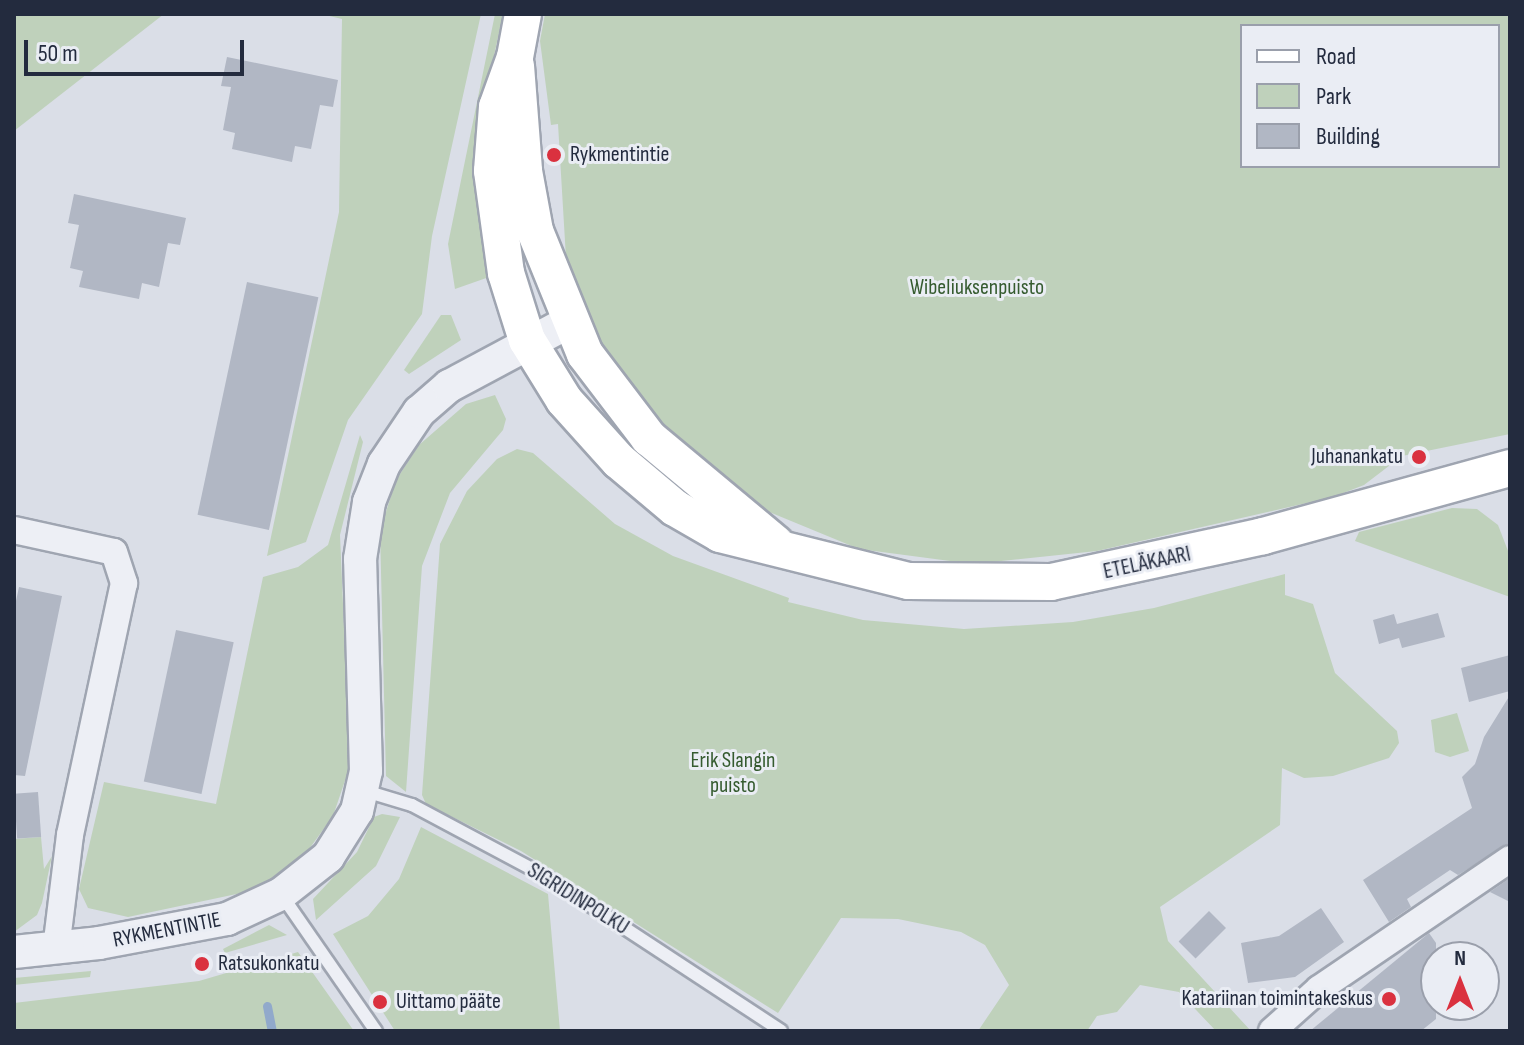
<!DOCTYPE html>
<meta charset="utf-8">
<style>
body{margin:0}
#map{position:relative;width:1524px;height:1045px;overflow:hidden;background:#dadee7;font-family:"Sofia Sans Condensed",sans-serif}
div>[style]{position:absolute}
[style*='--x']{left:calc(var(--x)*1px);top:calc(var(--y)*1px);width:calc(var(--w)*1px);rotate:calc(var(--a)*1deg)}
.green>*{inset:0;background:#bfd1bb}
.stream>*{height:9px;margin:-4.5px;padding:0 4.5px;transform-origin:4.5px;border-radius:4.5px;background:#91a9cb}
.building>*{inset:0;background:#b1b7c4;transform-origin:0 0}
.roads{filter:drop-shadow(2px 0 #9fa5b1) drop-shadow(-2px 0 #9fa5b1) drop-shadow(0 2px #9fa5b1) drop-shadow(0 -2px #9fa5b1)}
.service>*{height:12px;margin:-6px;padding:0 6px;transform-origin:6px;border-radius:6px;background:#edeff5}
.minor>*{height:26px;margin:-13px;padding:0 13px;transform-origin:13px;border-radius:13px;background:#edeff5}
.tertiary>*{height:32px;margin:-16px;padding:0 16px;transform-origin:16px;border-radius:16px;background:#edeff5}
.secondary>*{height:36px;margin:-18px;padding:0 18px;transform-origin:18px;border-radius:18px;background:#fff}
.dots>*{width:22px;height:22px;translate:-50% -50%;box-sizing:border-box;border:4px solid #eaedf4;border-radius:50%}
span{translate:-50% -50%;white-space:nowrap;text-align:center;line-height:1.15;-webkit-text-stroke:6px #eaedf4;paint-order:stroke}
.poi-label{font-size:22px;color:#232b3e}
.left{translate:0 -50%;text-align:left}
.right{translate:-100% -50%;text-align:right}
.park-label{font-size:22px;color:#355b2f}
.street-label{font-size:22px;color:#232b3e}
.frame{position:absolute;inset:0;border:16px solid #232b3e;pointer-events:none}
.legend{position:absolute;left:1240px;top:24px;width:260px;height:144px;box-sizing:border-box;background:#eaedf4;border:2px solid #9a9fab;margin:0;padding:10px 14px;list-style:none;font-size:24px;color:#232b3e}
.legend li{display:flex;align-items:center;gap:16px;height:40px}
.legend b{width:40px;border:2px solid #9a9fab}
.north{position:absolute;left:1420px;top:941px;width:80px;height:80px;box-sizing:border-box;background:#eaedf4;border:2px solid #9a9fab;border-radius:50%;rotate:0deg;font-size:22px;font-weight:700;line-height:32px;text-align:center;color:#232b3e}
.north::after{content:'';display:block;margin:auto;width:28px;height:36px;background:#da313f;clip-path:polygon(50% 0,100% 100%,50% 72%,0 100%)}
.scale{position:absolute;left:24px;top:40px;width:220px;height:36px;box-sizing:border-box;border:4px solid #232b3e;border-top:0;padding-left:10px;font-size:24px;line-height:28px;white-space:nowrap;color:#232b3e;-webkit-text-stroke:6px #eaedf4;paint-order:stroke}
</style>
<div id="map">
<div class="green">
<i style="clip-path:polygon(14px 14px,164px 14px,14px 131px)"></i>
<i style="clip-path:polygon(321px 14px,481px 14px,432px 236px,422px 314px,348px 420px,306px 542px,267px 556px,339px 212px,342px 19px)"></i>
<i style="clip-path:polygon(495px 14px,503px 14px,488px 84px,492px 276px,455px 289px,448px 244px)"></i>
<i style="clip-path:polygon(evenodd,545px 14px,1510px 14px,1510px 434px,1402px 456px,1364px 485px,1333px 497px,1097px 551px,973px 564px,859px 549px,757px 507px,699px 471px,605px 368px,559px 259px,566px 258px,558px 124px,551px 125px,540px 41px,545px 14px,1242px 26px,1498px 26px,1498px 166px,1242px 166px,1242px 26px)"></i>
<i style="clip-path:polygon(441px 315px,451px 315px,461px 340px,409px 374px,404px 370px)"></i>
<i style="clip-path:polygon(495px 395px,506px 419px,503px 430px,450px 493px,422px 566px,406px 792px,386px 776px,380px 531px,396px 480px,419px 445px,466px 404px)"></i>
<i style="clip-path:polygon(360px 435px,363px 442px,340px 535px,350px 766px,333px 816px,307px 852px,279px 875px,246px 892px,128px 917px,88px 908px,79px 889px,104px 782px,216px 804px,263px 577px,298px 567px,328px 545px)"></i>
<i style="clip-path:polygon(517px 449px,533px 453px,615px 524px,673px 556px,789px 598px,788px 602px,863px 620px,964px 629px,1073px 622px,1154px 608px,1285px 574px,1285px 595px,1313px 604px,1335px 673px,1397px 731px,1399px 743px,1389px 758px,1333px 776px,1304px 778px,1282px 768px,1280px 825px,1160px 907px,1168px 941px,1251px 1031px,1216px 1031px,1179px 992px,1140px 985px,1117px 1012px,1097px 1016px,1087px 1031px,978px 1031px,1009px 985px,985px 945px,961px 932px,898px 919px,841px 918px,778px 1013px,521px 851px,426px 804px,422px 795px,440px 544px,467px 491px,497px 459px)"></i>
<i style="clip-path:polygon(1452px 508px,1477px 509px,1498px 525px,1510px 556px,1510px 597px,1355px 541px,1359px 532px)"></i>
<i style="clip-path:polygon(1457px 713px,1469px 751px,1450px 757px,1435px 752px,1431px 720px)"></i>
<i style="clip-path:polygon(382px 814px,400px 817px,376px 866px,316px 920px,313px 899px,357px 852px,374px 817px)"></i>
<i style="clip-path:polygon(421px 827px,548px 894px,560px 1031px,395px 1031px,333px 934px,368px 916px,399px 879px)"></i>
<i style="clip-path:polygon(41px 837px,44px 869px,52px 856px,42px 903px,37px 915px,14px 932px,14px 839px)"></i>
<i style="clip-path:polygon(269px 925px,287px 935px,225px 953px,223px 949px)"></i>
<i style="clip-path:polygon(298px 952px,354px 1031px,14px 1031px,14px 1003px,199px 981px)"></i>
<i style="clip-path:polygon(91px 971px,90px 977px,14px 985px,14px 978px)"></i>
</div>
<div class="stream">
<i style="--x:267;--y:1006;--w:25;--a:79"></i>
</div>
<div class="building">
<i style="clip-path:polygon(227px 57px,338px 80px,333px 107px,320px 105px,311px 149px,295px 146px,292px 162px,232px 149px,235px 133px,223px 130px,231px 87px,221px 86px)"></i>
<i style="clip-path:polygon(74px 194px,186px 218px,180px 245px,168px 243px,159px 287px,142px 283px,139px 299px,79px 287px,83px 271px,70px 268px,79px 225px,68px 223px)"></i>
<i style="left:247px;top:282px;width:73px;height:238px;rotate:12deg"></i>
<i style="clip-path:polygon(19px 587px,62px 596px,25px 776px,14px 775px,14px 610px)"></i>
<i style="clip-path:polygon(1438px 613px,1445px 637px,1402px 648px,1399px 638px,1379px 644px,1373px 620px,1394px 614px,1397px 624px)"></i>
<i style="left:176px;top:630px;width:59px;height:155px;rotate:12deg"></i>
<i style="clip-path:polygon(1510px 655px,1510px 691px,1469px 702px,1461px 668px)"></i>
<i style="clip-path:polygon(1510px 695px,1510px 843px,1458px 875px,1450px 870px,1407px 899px,1411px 907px,1389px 922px,1363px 880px,1472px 808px,1462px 777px,1475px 764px,1484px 737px)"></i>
<i style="left:38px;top:792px;width:45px;height:24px;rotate:86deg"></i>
<i style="clip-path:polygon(1510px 878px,1510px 902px,1490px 892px)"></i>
<i style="clip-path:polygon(1321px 908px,1344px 942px,1295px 977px,1248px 983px,1241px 943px,1279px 936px)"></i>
<i style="left:1209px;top:911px;width:24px;height:43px;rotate:45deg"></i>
<i style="clip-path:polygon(1429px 933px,1436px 943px,1436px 1019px,1421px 1031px,1310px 1031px)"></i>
</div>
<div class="roads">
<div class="service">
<i style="--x:362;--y:790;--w:52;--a:16.7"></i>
<i style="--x:412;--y:805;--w:153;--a:28.1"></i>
<i style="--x:547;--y:877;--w:280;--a:33.3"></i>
<i style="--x:281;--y:894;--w:167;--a:55.3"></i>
</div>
<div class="minor">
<i style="--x:14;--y:530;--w:102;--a:12.4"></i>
<i style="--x:114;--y:552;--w:33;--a:72"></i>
<i style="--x:124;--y:583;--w:258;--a:102.1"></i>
<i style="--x:70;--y:835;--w:115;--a:97"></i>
<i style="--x:1272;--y:1031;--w:63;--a:-41.8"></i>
<i style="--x:1319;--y:989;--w:231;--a:-34.2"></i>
</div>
<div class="tertiary">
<i style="--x:14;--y:952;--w:85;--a:-6"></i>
<i style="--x:99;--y:943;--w:130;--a:-10.6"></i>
<i style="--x:227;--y:919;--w:60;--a:-24.8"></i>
<i style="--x:281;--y:894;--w:60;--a:-38.2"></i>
<i style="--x:328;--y:857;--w:54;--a:-57.8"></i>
<i style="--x:357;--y:811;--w:41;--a:-77.3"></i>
<i style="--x:366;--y:771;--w:212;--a:-91.6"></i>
<i style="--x:360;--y:559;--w:58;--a:-81"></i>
<i style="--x:369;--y:502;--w:41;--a:-68.5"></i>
<i style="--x:384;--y:464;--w:63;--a:-56.1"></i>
<i style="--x:419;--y:412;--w:40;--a:-41"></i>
<i style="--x:449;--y:386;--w:136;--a:-28.1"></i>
</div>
<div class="secondary">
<i style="--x:523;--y:14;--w:44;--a:100.5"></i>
<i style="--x:515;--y:57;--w:53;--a:109.8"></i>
<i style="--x:497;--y:107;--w:64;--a:94.5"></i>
<i style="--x:492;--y:171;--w:103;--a:82.2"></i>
<i style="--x:506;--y:273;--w:70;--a:72.6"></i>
<i style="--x:527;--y:340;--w:70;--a:58.3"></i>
<i style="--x:564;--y:400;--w:82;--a:48"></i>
<i style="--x:619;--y:461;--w:73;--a:40"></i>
<i style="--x:675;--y:508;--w:52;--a:30"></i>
<i style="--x:720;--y:534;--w:194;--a:14"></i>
<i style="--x:908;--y:581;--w:143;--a:0.4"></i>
<i style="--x:1051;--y:582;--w:217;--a:-12.2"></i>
<i style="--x:1263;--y:536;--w:256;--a:-15.4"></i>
<i style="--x:516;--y:66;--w:105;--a:85.6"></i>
<i style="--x:524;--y:171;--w:61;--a:79.6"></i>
<i style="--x:535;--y:231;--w:133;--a:67.9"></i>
<i style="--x:585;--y:354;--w:106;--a:52.7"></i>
<i style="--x:649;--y:438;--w:164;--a:39.8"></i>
</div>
</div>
<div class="dots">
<i style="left:554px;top:155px;background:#da313f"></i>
<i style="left:1419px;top:457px;background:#da313f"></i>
<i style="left:202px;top:964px;background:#da313f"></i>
<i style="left:1389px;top:999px;background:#da313f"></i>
<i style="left:380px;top:1002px;background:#da313f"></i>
</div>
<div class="poi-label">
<span class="left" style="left:570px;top:155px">Rykmentintie</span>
<span class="right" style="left:1403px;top:457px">Juhanankatu</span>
<span class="left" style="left:218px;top:964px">Ratsukonkatu</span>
<span class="right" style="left:1373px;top:999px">Katariinan toimintakeskus</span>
<span class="left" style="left:396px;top:1002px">Uittamo pääte</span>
</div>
<div class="park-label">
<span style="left:977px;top:288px">Wibeliuksenpuisto</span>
<span style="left:733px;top:773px">Erik Slangin<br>puisto</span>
</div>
<div class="street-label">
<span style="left:1147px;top:563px;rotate:-12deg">ETELÄKAARI</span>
<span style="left:578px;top:899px;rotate:32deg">SIGRIDINPOLKU</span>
<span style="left:167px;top:930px;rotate:-11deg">RYKMENTINTIE</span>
</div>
<div class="frame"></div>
<ul class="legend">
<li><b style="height:10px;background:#fff"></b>Road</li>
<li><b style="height:22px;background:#bfd1bb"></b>Park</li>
<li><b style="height:22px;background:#b1b7c4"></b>Building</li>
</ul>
<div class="north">N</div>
<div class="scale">50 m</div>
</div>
